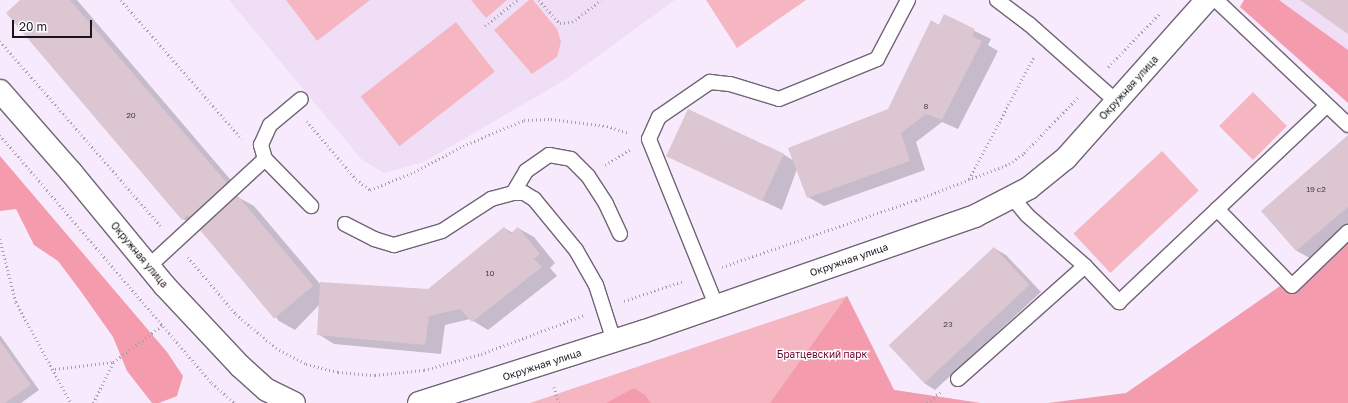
<!DOCTYPE html>
<meta charset="utf-8">
<style>
body{margin:0}
#map{position:relative;width:1348px;height:403px;overflow:hidden;background:#f8eafd;font-family:"Golos Text",sans-serif}
div>[style]{position:absolute}
[style*='--x']{left:calc(var(--x)*1px);top:calc(var(--y)*1px);width:calc(var(--w)*1px);rotate:calc(var(--a)*1deg)}
.built>*{inset:0;background:#f0def7}
.green>*{inset:0;background:#f5b6c2;transform-origin:0 0}
.forest>*{inset:0;background:#f49cae}
.shadow>*{inset:0;background:#0003}
.building>*{inset:0;background:#dbc6d2;transform-origin:0 0}
.path>*{height:2.5px;margin-top:-1.25px;transform-origin:0;background:repeating-linear-gradient(90deg,#a79dab 0 1px,transparent 0 4px)}
.roads{filter:drop-shadow(1px 0 #706575) drop-shadow(-1px 0 #706575) drop-shadow(0 1px #706575) drop-shadow(0 -1px #706575)}
.lane>*{height:14px;margin:-7px;padding:0 7px;transform-origin:7px;border-radius:7px;background:#fff}
.street>*{height:22px;margin:-11px;padding:0 11px;transform-origin:11px;border-radius:11px;background:#fff}
span{translate:-50% -50%;white-space:nowrap;text-align:center;line-height:1.15;-webkit-text-stroke:3px #fff;paint-order:stroke}
.number-label{font-size:8px;color:#4a414a}
.number-label span{-webkit-text-stroke-width:0}
.street-label{font-size:10px;color:#1a151c}
.park-label{font-size:10px;color:#6b002c}
.scale{position:absolute;left:12px;top:20px;width:80px;height:18px;box-sizing:border-box;border:2px solid #1a151c;border-top:0;padding-left:5px;font-size:12px;line-height:14px;white-space:nowrap;color:#1a151c;-webkit-text-stroke:3px #fff;paint-order:stroke}
</style>
<div id="map">
<div class="built">
<i style="clip-path:polygon(229px 0,675px 0,565px 80px,424px 162px,384px 173px,362px 160px)"></i>
<i style="clip-path:polygon(1279px 0,1348px 0,1348px 50px)"></i>
</div>
<div class="green">
<i style="clip-path:polygon(286px 0,370px 0,317px 41px)"></i>
<i style="clip-path:polygon(471px 0,507px 0,486px 18px)"></i>
<i style="clip-path:polygon(529px 0,533px 0,557px 29px,561px 42px,557px 57px,532px 74px,494px 30px)"></i>
<i style="clip-path:polygon(706px 0,806px 0,737px 48px)"></i>
<i style="left:456px;top:22px;width:63px;height:121px;rotate:52deg"></i>
<i style="left:1253px;top:92px;width:48px;height:48px;rotate:45deg"></i>
<i style="left:1162px;top:151px;width:54px;height:121px;rotate:47deg"></i>
<i style="clip-path:polygon(847px 296px,894px 390px,980px 403px,530px 403px)"></i>
</div>
<div class="forest">
<i style="clip-path:polygon(1244px 0,1279px 0,1348px 50px,1348px 103px,1240px 7px)"></i>
<i style="clip-path:polygon(0 156px,167px 352px,183px 376px,177px 396px,159px 403px,152px 403px,127px 371px,113px 337px,82px 293px,58px 261px,34px 245px,16px 209px,0 211px)"></i>
<i style="clip-path:polygon(1348px 239px,1348px 403px,1048px 403px,1126px 393px)"></i>
<i style="clip-path:polygon(847px 296px,894px 390px,980px 403px,770px 403px)"></i>
<i style="clip-path:polygon(634px 388px,645px 395px,651px 403px,606px 403px)"></i>
</div>
<div class="shadow">
<i style="clip-path:polygon(22px 0,77px 0,241px 192px,236px 196px,254px 206px,321px 285px,428px 290px,504px 228px,513px 233px,518px 228px,534px 237px,555px 263px,550px 268px,557px 276px,488px 330px,470px 319px,445px 325px,441px 354px,334px 344px,318px 334px,320px 304px,295px 330px,279px 321px,202px 230px,206px 226px,203px 224px,198px 228px,183px 219px)"></i>
<i style="clip-path:polygon(944px 16px,991px 39px,988px 45px,998px 51px,958px 129px,942px 122px,916px 142px,925px 170px,824px 206px,808px 197px,797px 169px,782px 210px,673px 158px,783px 154px,794px 161px,889px 110px)"></i>
<i style="clip-path:polygon(1348px 137px,1348px 229px,1313px 260px,1297px 251px,1262px 211px)"></i>
<i style="clip-path:polygon(994px 248px,1006px 255px,1041px 292px,935px 390px,924px 383px)"></i>
<i style="clip-path:polygon(0 335px,39px 390px,21px 403px,0 403px)"></i>
</div>
<div class="building">
<i style="clip-path:polygon(20px 0,70px 0,227px 183px,189px 217px,188px 215px,182px 220px,6px 13px)"></i>
<i style="clip-path:polygon(1300px 0,1348px 0,1348px 34px)"></i>
<i style="clip-path:polygon(944px 14px,975px 29px,972px 36px,982px 41px,942px 120px,926px 114px,901px 133px,910px 161px,807px 198px,788px 148px,888px 109px,931px 20px,939px 25px)"></i>
<i style="left:688px;top:109px;width:106px;height:52px;rotate:25deg"></i>
<i style="clip-path:polygon(1348px 135px,1348px 207px,1296px 251px,1261px 211px)"></i>
<i style="left:238px;top:196px;width:117px;height:51px;rotate:50deg"></i>
<i style="clip-path:polygon(504px 227px,510px 234px,518px 227px,540px 254px,534px 259px,542px 267px,472px 322px,460px 309px,429px 316px,425px 345px,317px 335px,320px 282px,428px 289px)"></i>
<i style="left:994px;top:247px;width:52px;height:144px;rotate:47deg"></i>
<i style="clip-path:polygon(0 341px,31px 385px,5px 403px,0 403px)"></i>
</div>
<div class="path">
<i style="--x:121;--y:0;--w:184;--a:49"></i>
<i style="--x:539;--y:0;--w:31;--a:48"></i>
<i style="--x:560;--y:23;--w:12;--a:-5"></i>
<i style="--x:572;--y:22;--w:36;--a:-37"></i>
<i style="--x:485;--y:26;--w:41;--a:-39.1"></i>
<i style="--x:0;--y:41;--w:245;--a:49"></i>
<i style="--x:1108;--y:67;--w:75;--a:-46.1"></i>
<i style="--x:307;--y:121;--w:76;--a:49.8"></i>
<i style="--x:356;--y:179;--w:18;--a:38"></i>
<i style="--x:370;--y:190;--w:48;--a:-22.2"></i>
<i style="--x:414;--y:172;--w:55;--a:-28"></i>
<i style="--x:463;--y:146;--w:66;--a:-23.1"></i>
<i style="--x:524;--y:120;--w:27;--a:-2"></i>
<i style="--x:551;--y:119;--w:56;--a:7.1"></i>
<i style="--x:607;--y:126;--w:23;--a:18"></i>
<i style="--x:0;--y:135;--w:326;--a:49.5"></i>
<i style="--x:212;--y:383;--w:30;--a:41"></i>
<i style="--x:605;--y:165;--w:31;--a:-32"></i>
<i style="--x:969;--y:179;--w:139;--a:-62.1"></i>
<i style="--x:0;--y:239;--w:65;--a:75.7"></i>
<i style="--x:16;--y:302;--w:115;--a:61.4"></i>
<i style="--x:188;--y:257;--w:75;--a:49.9"></i>
<i style="--x:236;--y:314;--w:52;--a:40.4"></i>
<i style="--x:276;--y:348;--w:34;--a:28"></i>
<i style="--x:306;--y:364;--w:33;--a:14"></i>
<i style="--x:338;--y:372;--w:37;--a:5"></i>
<i style="--x:375;--y:375;--w:49;--a:-5.8"></i>
<i style="--x:424;--y:370;--w:59;--a:-15.7"></i>
<i style="--x:481;--y:354;--w:111;--a:-20.6"></i>
<i style="--x:722;--y:267;--w:205;--a:-19.1"></i>
<i style="--x:916;--y:200;--w:100;--a:-21.2"></i>
<i style="--x:1009;--y:164;--w:19;--a:-36"></i>
<i style="--x:1024;--y:153;--w:79;--a:-46"></i>
<i style="--x:624;--y:301;--w:62;--a:-18.7"></i>
<i style="--x:55;--y:369;--w:58;--a:-6.9"></i>
<i style="--x:113;--y:362;--w:62;--a:-36.5"></i>
<i style="--x:554;--y:387;--w:17;--a:73"></i>
<i style="--x:93;--y:403;--w:45;--a:-63.4"></i>
<i style="--x:927;--y:403;--w:19;--a:-39"></i>
</div>
<div class="roads">
<div class="lane">
<i style="--x:997;--y:0;--w:40;--a:37"></i>
<i style="--x:1029;--y:24;--w:118;--a:41.6"></i>
<i style="--x:1216;--y:0;--w:182;--a:43.4"></i>
<i style="--x:265;--y:159;--w:66;--a:45.6"></i>
<i style="--x:513;--y:193;--w:26;--a:-59"></i>
<i style="--x:526;--y:171;--w:28;--a:-35"></i>
<i style="--x:549;--y:155;--w:22;--a:10"></i>
<i style="--x:571;--y:159;--w:24;--a:45"></i>
<i style="--x:588;--y:176;--w:33;--a:57"></i>
<i style="--x:606;--y:204;--w:33;--a:65"></i>
<i style="--x:1217;--y:209;--w:107;--a:45.8"></i>
<i style="--x:1292;--y:286;--w:78;--a:-44"></i>
<i style="--x:345;--y:224;--w:33;--a:27"></i>
<i style="--x:374;--y:239;--w:21;--a:17"></i>
<i style="--x:394;--y:245;--w:50;--a:-16.3"></i>
<i style="--x:442;--y:231;--w:59;--a:-33.1"></i>
<i style="--x:491;--y:199;--w:23;--a:-15"></i>
<i style="--x:513;--y:193;--w:11;--a:0"></i>
<i style="--x:524;--y:193;--w:12;--a:31"></i>
<i style="--x:534;--y:199;--w:66;--a:50.5"></i>
<i style="--x:576;--y:250;--w:40;--a:60.3"></i>
<i style="--x:596;--y:285;--w:59;--a:72.2"></i>
<i style="--x:1085;--y:266;--w:50;--a:46.6"></i>
<i style="--x:1119;--y:302;--w:286;--a:-43.4"></i>
<i style="--x:148;--y:267;--w:159;--a:-42.7"></i>
<i style="--x:265;--y:159;--w:15;--a:-106"></i>
<i style="--x:261;--y:145;--w:22;--a:-66"></i>
<i style="--x:270;--y:125;--w:40;--a:-40"></i>
<i style="--x:716;--y:305;--w:179;--a:-112"></i>
<i style="--x:649;--y:139;--w:24;--a:-66"></i>
<i style="--x:659;--y:117;--w:62;--a:-34.5"></i>
<i style="--x:710;--y:82;--w:20;--a:6"></i>
<i style="--x:730;--y:84;--w:51;--a:17"></i>
<i style="--x:779;--y:99;--w:106;--a:-22.2"></i>
<i style="--x:877;--y:59;--w:67;--a:-62.3"></i>
<i style="--x:958;--y:379;--w:170;--a:-41.7"></i>
<i style="--x:1085;--y:266;--w:77;--a:-138.7"></i>
<i style="--x:1027;--y:215;--w:23;--a:-130"></i>
</div>
<div class="street">
<i style="--x:0;--y:91;--w:108;--a:48.8"></i>
<i style="--x:71;--y:172;--w:146;--a:50.5"></i>
<i style="--x:164;--y:285;--w:111;--a:46.8"></i>
<i style="--x:240;--y:366;--w:36;--a:42"></i>
<i style="--x:267;--y:390;--w:30;--a:26"></i>
<i style="--x:419;--y:403;--w:237;--a:-17.7"></i>
<i style="--x:645;--y:331;--w:349;--a:-19.2"></i>
<i style="--x:975;--y:216;--w:61;--a:-27.4"></i>
<i style="--x:1029;--y:188;--w:48;--a:-39"></i>
<i style="--x:1066;--y:158;--w:212;--a:-48.3"></i>
</div>
</div>
<div class="number-label">
<span style="left:926px;top:107px">8</span>
<span style="left:131px;top:116px">20</span>
<span style="left:1316px;top:190px">19 с2</span>
<span style="left:490px;top:274px">10</span>
<span style="left:948px;top:325px">23</span>
</div>
<div class="street-label">
<span style="left:1129px;top:88px;rotate:-48deg">Окружная улица</span>
<span style="left:139px;top:255px;rotate:50deg">Окружная улица</span>
<span style="left:849px;top:260px;rotate:-19deg">Окружная улица</span>
<span style="left:542px;top:365px;rotate:-18deg">Окружная улица</span>
</div>
<div class="park-label">
<span style="left:822px;top:355px">Братцевский парк</span>
</div>
<div class="scale">20 m</div>
</div>
